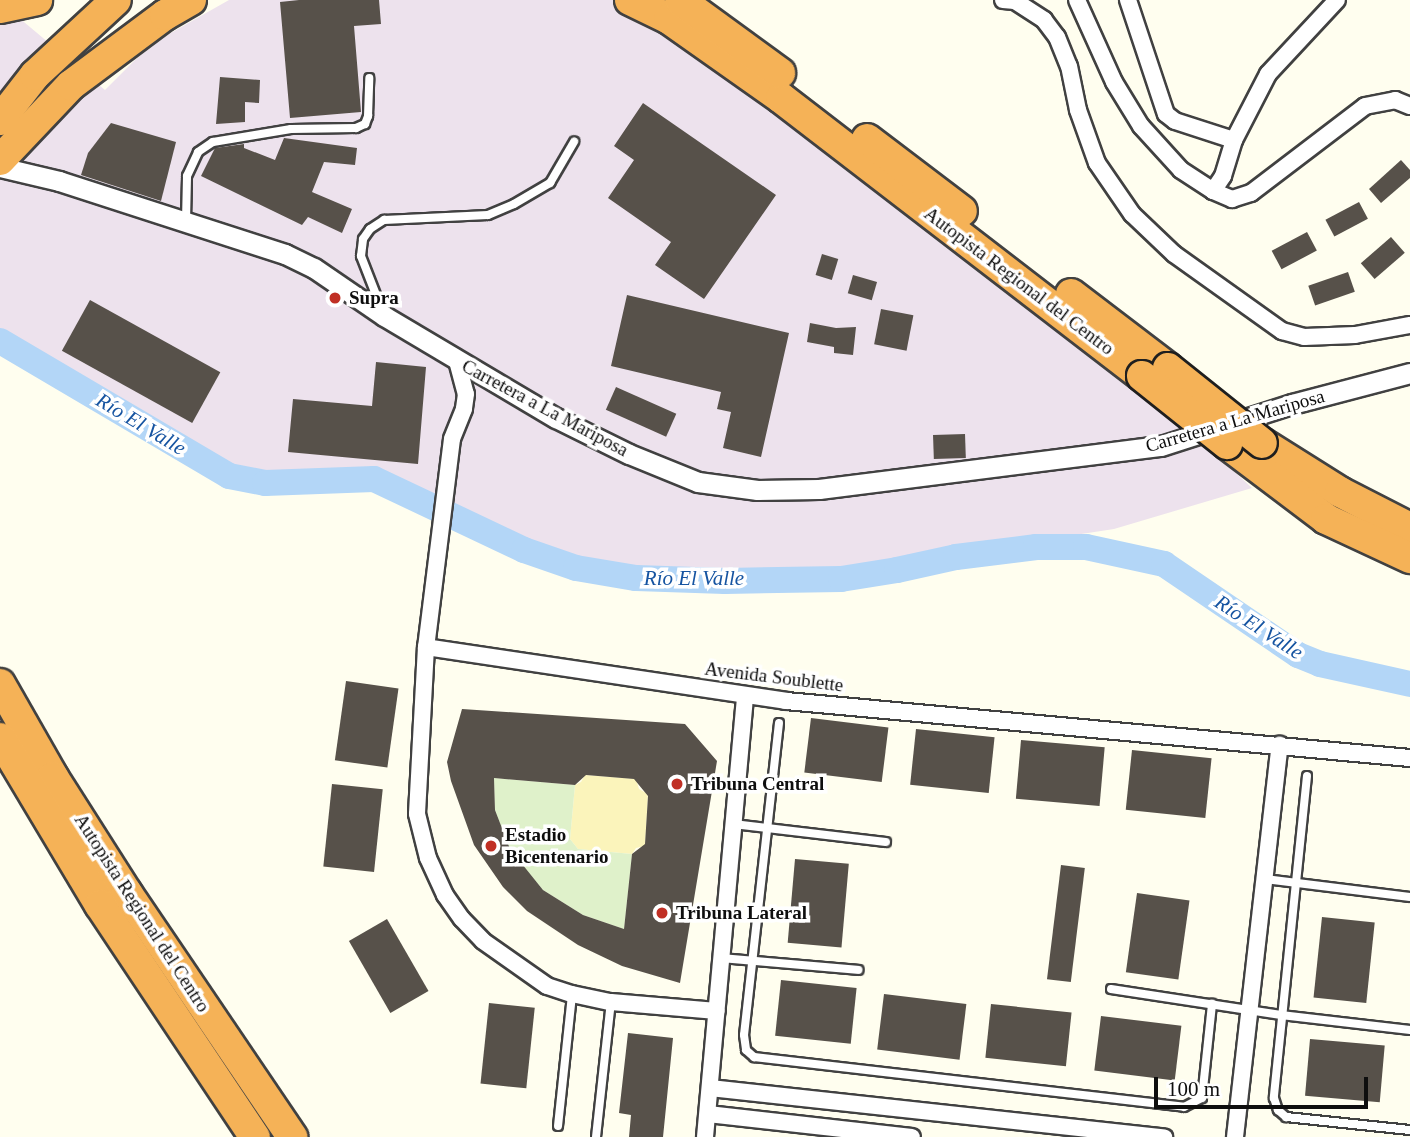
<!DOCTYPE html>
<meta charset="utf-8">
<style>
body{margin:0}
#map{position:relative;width:1410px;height:1137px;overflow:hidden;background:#fffeef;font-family:Georgia,serif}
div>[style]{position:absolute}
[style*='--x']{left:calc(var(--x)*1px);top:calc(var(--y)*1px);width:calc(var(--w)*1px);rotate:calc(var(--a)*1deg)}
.industrial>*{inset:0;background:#ede2ed}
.sand>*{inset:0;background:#fbf4bb}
.pitch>*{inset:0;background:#dff1ca}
.river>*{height:26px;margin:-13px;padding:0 13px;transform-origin:13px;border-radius:13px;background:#b3d6f7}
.building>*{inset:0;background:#57514a;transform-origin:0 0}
.roads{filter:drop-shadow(2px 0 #414141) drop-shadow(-2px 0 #414141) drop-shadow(0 2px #414141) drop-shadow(0 -2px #414141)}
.service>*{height:8px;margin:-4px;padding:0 4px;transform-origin:4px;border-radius:4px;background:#fff}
.minor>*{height:16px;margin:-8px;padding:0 8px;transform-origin:8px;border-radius:8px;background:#fff}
.tertiary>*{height:19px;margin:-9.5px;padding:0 9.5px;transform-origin:9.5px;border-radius:9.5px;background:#fff}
.motorway>*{height:30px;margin:-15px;padding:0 15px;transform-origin:15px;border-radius:15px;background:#f5b257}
.bridges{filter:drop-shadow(2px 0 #1f1f1f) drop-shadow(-2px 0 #1f1f1f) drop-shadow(0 2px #1f1f1f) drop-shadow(0 -2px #1f1f1f)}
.motorway-bridge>*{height:30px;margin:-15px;padding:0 15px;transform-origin:15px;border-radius:15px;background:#f5b257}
.dots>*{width:19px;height:19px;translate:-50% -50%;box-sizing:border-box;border:4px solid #fff;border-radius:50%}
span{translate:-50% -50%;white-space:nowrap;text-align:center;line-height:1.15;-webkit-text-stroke:7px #fff;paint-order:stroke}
.street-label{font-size:19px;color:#0e0e0e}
.poi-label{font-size:19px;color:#0e0e0e;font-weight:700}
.left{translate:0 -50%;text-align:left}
.water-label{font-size:21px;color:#1654a1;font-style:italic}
.scale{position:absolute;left:1154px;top:1077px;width:214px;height:32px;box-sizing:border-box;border:4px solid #0e0e0e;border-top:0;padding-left:9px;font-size:21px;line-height:24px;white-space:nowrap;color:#0e0e0e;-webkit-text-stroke:5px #fff;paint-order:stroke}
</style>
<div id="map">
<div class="industrial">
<i style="clip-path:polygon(229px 0,618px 0,645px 11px,1164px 406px,1252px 488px,1114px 529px,997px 547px,876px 576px,810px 583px,692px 586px,618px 576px,569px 561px,419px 498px,370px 482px,275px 491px,259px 488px,233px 477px,159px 428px,0 341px,0 10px,18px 17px,105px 90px,138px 57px,169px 34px)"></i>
</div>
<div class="sand">
<i style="clip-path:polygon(585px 775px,636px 779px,639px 789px,648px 794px,645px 846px,636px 848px,632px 854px,578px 849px,570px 839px,575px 785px,581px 782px)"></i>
</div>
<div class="pitch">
<i style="clip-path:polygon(494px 778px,575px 785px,570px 839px,578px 849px,632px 854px,624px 929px,583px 915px,543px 890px,510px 850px,495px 810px)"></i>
</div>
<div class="river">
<i style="--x:0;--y:341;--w:266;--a:30.5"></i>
<i style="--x:229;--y:476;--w:37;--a:11"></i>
<i style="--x:265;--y:483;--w:109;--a:-2.1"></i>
<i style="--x:374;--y:479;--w:166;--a:25.3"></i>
<i style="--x:524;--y:550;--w:55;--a:19.1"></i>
<i style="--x:576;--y:568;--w:61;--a:9.5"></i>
<i style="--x:636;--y:578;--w:89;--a:1.9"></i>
<i style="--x:725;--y:581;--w:116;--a:-1"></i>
<i style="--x:841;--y:579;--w:57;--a:-9.1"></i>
<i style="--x:897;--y:570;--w:60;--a:-12.4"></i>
<i style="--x:956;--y:557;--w:81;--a:-7.1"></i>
<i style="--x:1036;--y:547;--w:50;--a:0"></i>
<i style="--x:1086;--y:547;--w:80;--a:12.3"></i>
<i style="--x:1164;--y:564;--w:162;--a:34.2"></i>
<i style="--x:1298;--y:655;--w:24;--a:22"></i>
<i style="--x:1320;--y:664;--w:92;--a:12.5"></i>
</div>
<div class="building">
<i style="clip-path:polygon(299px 0,379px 0,381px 24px,354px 26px,361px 112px,290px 118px,280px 2px)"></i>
<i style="clip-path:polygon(220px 77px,260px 80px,259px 103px,245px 102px,245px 122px,216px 124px)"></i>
<i style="clip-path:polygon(643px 103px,776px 195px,704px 299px,655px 265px,671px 242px,608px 198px,634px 160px,614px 146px)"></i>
<i style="clip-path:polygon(111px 123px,176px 142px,161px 201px,81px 175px,88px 153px)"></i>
<i style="clip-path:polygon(284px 138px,357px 148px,355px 165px,324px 162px,312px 192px,352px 209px,342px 233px,308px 217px,302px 225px,201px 176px,215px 148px,244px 144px,244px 148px,275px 160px)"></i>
<i style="clip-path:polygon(1401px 160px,1410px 170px,1410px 178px,1381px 203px,1369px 189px)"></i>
<i style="left:1359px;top:202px;width:19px;height:38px;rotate:62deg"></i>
<i style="left:1307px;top:232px;width:21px;height:40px;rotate:62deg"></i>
<i style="left:1391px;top:237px;width:21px;height:40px;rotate:49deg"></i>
<i style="left:822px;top:254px;width:17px;height:22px;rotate:17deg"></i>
<i style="left:1348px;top:272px;width:21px;height:42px;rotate:71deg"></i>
<i style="left:853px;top:275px;width:25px;height:19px;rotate:16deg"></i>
<i style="clip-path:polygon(627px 295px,789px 333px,761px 457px,723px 448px,731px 412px,717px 409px,721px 392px,611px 366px)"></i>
<i style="left:90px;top:300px;width:149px;height:58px;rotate:29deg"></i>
<i style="left:881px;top:309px;width:33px;height:36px;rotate:11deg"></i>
<i style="clip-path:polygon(810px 323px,836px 328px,856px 327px,853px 355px,834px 353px,834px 347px,807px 342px)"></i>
<i style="clip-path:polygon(376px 362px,426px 367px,418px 464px,288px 452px,293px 399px,372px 406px)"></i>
<i style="left:616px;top:387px;width:66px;height:25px;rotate:24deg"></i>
<i style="left:965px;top:434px;width:24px;height:32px;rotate:88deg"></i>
<i style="left:346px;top:681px;width:53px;height:80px;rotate:8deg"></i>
<i style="clip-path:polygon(evenodd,462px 709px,685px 724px,717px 761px,680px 983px,622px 966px,578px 945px,527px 911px,503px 887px,474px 845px,451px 781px,447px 762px,462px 709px,586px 775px,634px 779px,648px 796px,645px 844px,632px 854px,624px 929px,583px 915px,543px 890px,510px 849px,495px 810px,494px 778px,575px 785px,586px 775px)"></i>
<i style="left:811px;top:718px;width:78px;height:55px;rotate:7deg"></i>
<i style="left:916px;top:729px;width:79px;height:56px;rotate:6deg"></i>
<i style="left:1021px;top:740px;width:84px;height:59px;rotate:5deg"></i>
<i style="left:1132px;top:750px;width:80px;height:60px;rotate:6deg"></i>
<i style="left:332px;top:784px;width:51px;height:83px;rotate:6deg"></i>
<i style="left:795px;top:859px;width:54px;height:84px;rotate:5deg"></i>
<i style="left:1061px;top:865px;width:24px;height:115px;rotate:7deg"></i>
<i style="left:1137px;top:893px;width:53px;height:80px;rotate:8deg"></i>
<i style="left:1322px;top:917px;width:53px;height:81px;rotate:6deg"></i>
<i style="left:387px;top:919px;width:83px;height:44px;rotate:60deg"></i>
<i style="left:781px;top:980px;width:76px;height:56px;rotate:6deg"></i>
<i style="left:884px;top:994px;width:83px;height:56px;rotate:7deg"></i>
<i style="left:489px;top:1003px;width:46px;height:81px;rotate:6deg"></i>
<i style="left:991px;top:1004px;width:81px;height:54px;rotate:6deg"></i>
<i style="left:1101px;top:1016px;width:81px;height:55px;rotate:7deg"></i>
<i style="clip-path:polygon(628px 1033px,673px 1038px,663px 1137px,629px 1137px,631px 1115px,619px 1113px)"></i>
<i style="left:1310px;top:1039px;width:75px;height:57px;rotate:5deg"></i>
</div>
<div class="roads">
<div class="service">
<i style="--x:186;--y:221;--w:45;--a:-88.7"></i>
<i style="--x:187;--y:176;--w:26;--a:-65"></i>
<i style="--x:198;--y:152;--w:18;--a:-34"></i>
<i style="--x:213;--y:142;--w:79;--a:-9.5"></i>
<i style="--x:291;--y:129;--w:65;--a:-0.9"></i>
<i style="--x:356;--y:128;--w:10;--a:-24"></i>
<i style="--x:365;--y:124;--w:9;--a:-69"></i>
<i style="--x:368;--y:116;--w:38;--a:-88"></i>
<i style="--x:382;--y:310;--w:58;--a:-111.3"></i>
<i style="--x:361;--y:256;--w:17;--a:-83"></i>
<i style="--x:363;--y:239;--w:12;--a:-55"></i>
<i style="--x:370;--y:229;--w:17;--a:-33"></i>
<i style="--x:384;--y:220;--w:104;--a:-2.8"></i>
<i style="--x:488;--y:215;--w:28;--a:-23"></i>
<i style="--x:514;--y:204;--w:42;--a:-30.3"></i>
<i style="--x:550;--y:183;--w:48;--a:-59.7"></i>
<i style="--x:779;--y:723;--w:314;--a:96.4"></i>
<i style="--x:744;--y:1035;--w:15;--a:82"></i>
<i style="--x:746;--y:1050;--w:11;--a:41"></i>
<i style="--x:754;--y:1057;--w:433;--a:6.6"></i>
<i style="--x:1184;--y:1107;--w:20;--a:-27"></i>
<i style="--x:1202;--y:1098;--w:95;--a:-83.9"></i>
<i style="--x:1307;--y:776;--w:324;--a:95.9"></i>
<i style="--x:1274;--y:1098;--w:13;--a:72"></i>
<i style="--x:1278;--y:1110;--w:11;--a:41"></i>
<i style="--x:1286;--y:1117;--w:125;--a:6"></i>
<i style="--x:733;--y:824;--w:154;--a:6.7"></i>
<i style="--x:1265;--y:879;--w:146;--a:7.1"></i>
<i style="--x:722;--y:958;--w:137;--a:5"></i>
<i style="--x:1111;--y:989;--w:172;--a:8.7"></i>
<i style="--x:1281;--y:1015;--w:130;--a:6.6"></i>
<i style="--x:558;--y:1126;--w:133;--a:-83.9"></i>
<i style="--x:596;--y:1137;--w:136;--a:-83.7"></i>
</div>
<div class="minor">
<i style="--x:1003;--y:0;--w:12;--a:5"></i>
<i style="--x:1015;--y:1;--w:35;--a:33"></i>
<i style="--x:1044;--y:20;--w:21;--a:53"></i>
<i style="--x:1057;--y:37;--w:31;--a:68"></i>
<i style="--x:1069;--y:66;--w:45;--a:78.4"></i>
<i style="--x:1078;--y:110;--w:56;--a:70.3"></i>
<i style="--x:1097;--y:163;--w:62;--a:55.5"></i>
<i style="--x:1132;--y:214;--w:58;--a:43.6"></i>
<i style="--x:1174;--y:254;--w:133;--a:35.5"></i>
<i style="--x:1282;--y:331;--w:23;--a:15"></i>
<i style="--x:1304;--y:337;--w:51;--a:-2.2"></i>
<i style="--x:1355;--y:335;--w:56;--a:-10.3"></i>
<i style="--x:1077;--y:0;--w:90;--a:65.7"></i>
<i style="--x:1114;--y:82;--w:52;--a:58.5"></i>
<i style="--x:1141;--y:126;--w:59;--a:47.7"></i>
<i style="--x:1181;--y:170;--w:38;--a:33"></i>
<i style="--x:1213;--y:191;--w:18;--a:-56"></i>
<i style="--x:1223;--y:176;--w:38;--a:-73"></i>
<i style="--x:1234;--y:140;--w:74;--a:-62.7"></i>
<i style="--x:1268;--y:74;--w:101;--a:-47"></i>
<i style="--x:1128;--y:0;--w:120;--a:71.6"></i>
<i style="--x:1166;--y:114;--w:11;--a:38"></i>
<i style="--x:1175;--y:121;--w:62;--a:17.9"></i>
<i style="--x:1213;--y:191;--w:21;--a:23"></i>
<i style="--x:1232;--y:199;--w:20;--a:-18"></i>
<i style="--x:1251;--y:193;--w:143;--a:-37.3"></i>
<i style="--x:1365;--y:106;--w:31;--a:-11"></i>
<i style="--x:1395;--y:100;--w:16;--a:22"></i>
<i style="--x:457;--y:361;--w:34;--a:75"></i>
<i style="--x:466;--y:394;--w:15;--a:98"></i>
<i style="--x:464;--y:409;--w:32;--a:112"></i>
<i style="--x:452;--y:439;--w:210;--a:97.1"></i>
<i style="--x:426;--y:647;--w:167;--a:93.1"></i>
<i style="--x:417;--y:814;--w:45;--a:76"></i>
<i style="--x:428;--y:858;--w:41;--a:65.3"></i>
<i style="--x:445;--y:895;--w:29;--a:55"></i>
<i style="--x:462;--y:919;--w:30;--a:46"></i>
<i style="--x:483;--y:941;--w:78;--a:35.1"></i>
<i style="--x:547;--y:986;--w:26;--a:18"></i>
<i style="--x:572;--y:994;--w:40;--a:12"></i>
<i style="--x:611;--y:1002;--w:106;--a:4.9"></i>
<i style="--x:426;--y:647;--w:364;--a:8.5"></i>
<i style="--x:786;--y:701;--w:627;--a:5.22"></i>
<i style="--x:710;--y:1088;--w:457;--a:6.2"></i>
<i style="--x:708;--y:1114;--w:205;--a:6.4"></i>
<i style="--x:705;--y:1137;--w:443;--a:-84.8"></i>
<i style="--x:1235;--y:1137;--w:395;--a:-83.5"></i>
</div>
<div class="tertiary">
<i style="--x:0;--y:167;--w:61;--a:13.3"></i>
<i style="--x:59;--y:181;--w:237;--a:17.9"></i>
<i style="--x:285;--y:254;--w:32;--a:26"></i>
<i style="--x:314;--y:268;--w:85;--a:34.4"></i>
<i style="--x:384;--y:316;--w:200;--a:30.7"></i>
<i style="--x:556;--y:418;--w:81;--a:26.3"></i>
<i style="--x:629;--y:454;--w:74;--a:22.1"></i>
<i style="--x:698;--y:482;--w:60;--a:7.7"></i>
<i style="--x:757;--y:490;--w:62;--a:-0.9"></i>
<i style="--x:819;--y:489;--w:345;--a:-7.2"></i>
<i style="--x:1161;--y:446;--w:138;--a:-17.8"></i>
<i style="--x:1292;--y:404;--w:122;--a:-14.7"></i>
</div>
<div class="motorway">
<i style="--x:630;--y:0;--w:43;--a:26"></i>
<i style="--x:669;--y:19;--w:137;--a:35.2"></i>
<i style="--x:781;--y:98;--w:456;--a:37.6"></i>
<i style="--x:680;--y:0;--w:124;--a:36.1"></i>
<i style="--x:0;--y:8;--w:38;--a:-12"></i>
<i style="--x:0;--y:120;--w:57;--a:-52.1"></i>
<i style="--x:35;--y:75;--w:110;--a:-42.8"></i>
<i style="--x:867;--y:139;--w:119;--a:37.2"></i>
<i style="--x:0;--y:160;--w:103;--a:-46.6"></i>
<i style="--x:71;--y:85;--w:117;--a:-36.7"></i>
<i style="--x:165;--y:15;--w:30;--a:-30"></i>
<i style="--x:1071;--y:294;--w:122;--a:37.3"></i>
<i style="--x:1262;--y:443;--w:92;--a:32.1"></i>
<i style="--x:1340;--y:492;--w:79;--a:27.2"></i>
<i style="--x:1227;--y:444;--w:124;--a:37.1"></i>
<i style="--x:1326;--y:519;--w:93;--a:24.9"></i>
<i style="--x:0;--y:684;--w:107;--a:60.3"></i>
<i style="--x:53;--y:777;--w:138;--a:57.5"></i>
<i style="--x:127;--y:893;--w:295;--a:55.9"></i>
<i style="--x:0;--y:738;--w:195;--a:59.1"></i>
<i style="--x:100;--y:905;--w:279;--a:56.3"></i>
</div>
</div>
<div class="bridges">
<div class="motorway-bridge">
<i style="--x:1168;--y:368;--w:120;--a:38.6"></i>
<i style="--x:1142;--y:376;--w:109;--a:38.7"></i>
</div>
</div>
<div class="dots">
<i style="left:335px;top:298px;background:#c02f24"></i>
<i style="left:677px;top:784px;background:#c02f24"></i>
<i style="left:491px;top:846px;background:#c02f24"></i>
<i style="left:662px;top:913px;background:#c02f24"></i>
</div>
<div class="street-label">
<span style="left:1019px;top:281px;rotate:37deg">Autopista Regional del Centro</span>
<span style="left:545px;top:408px;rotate:28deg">Carretera a La Mariposa</span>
<span style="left:1235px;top:421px;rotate:-16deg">Carretera a La Mariposa</span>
<span style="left:774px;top:677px;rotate:7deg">Avenida Soublette</span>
<span style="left:142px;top:913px;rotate:57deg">Autopista Regional del Centro</span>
</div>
<div class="poi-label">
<span class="left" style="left:349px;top:298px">Supra</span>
<span class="left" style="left:691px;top:784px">Tribuna Central</span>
<span class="left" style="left:505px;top:846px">Estadio<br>Bicentenario</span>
<span class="left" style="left:676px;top:913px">Tribuna Lateral</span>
</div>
<div class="water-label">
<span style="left:141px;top:424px;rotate:31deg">Río El Valle</span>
<span style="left:694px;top:578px">Río El Valle</span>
<span style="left:1259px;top:627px;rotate:33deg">Río El Valle</span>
</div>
<div class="scale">100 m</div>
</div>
